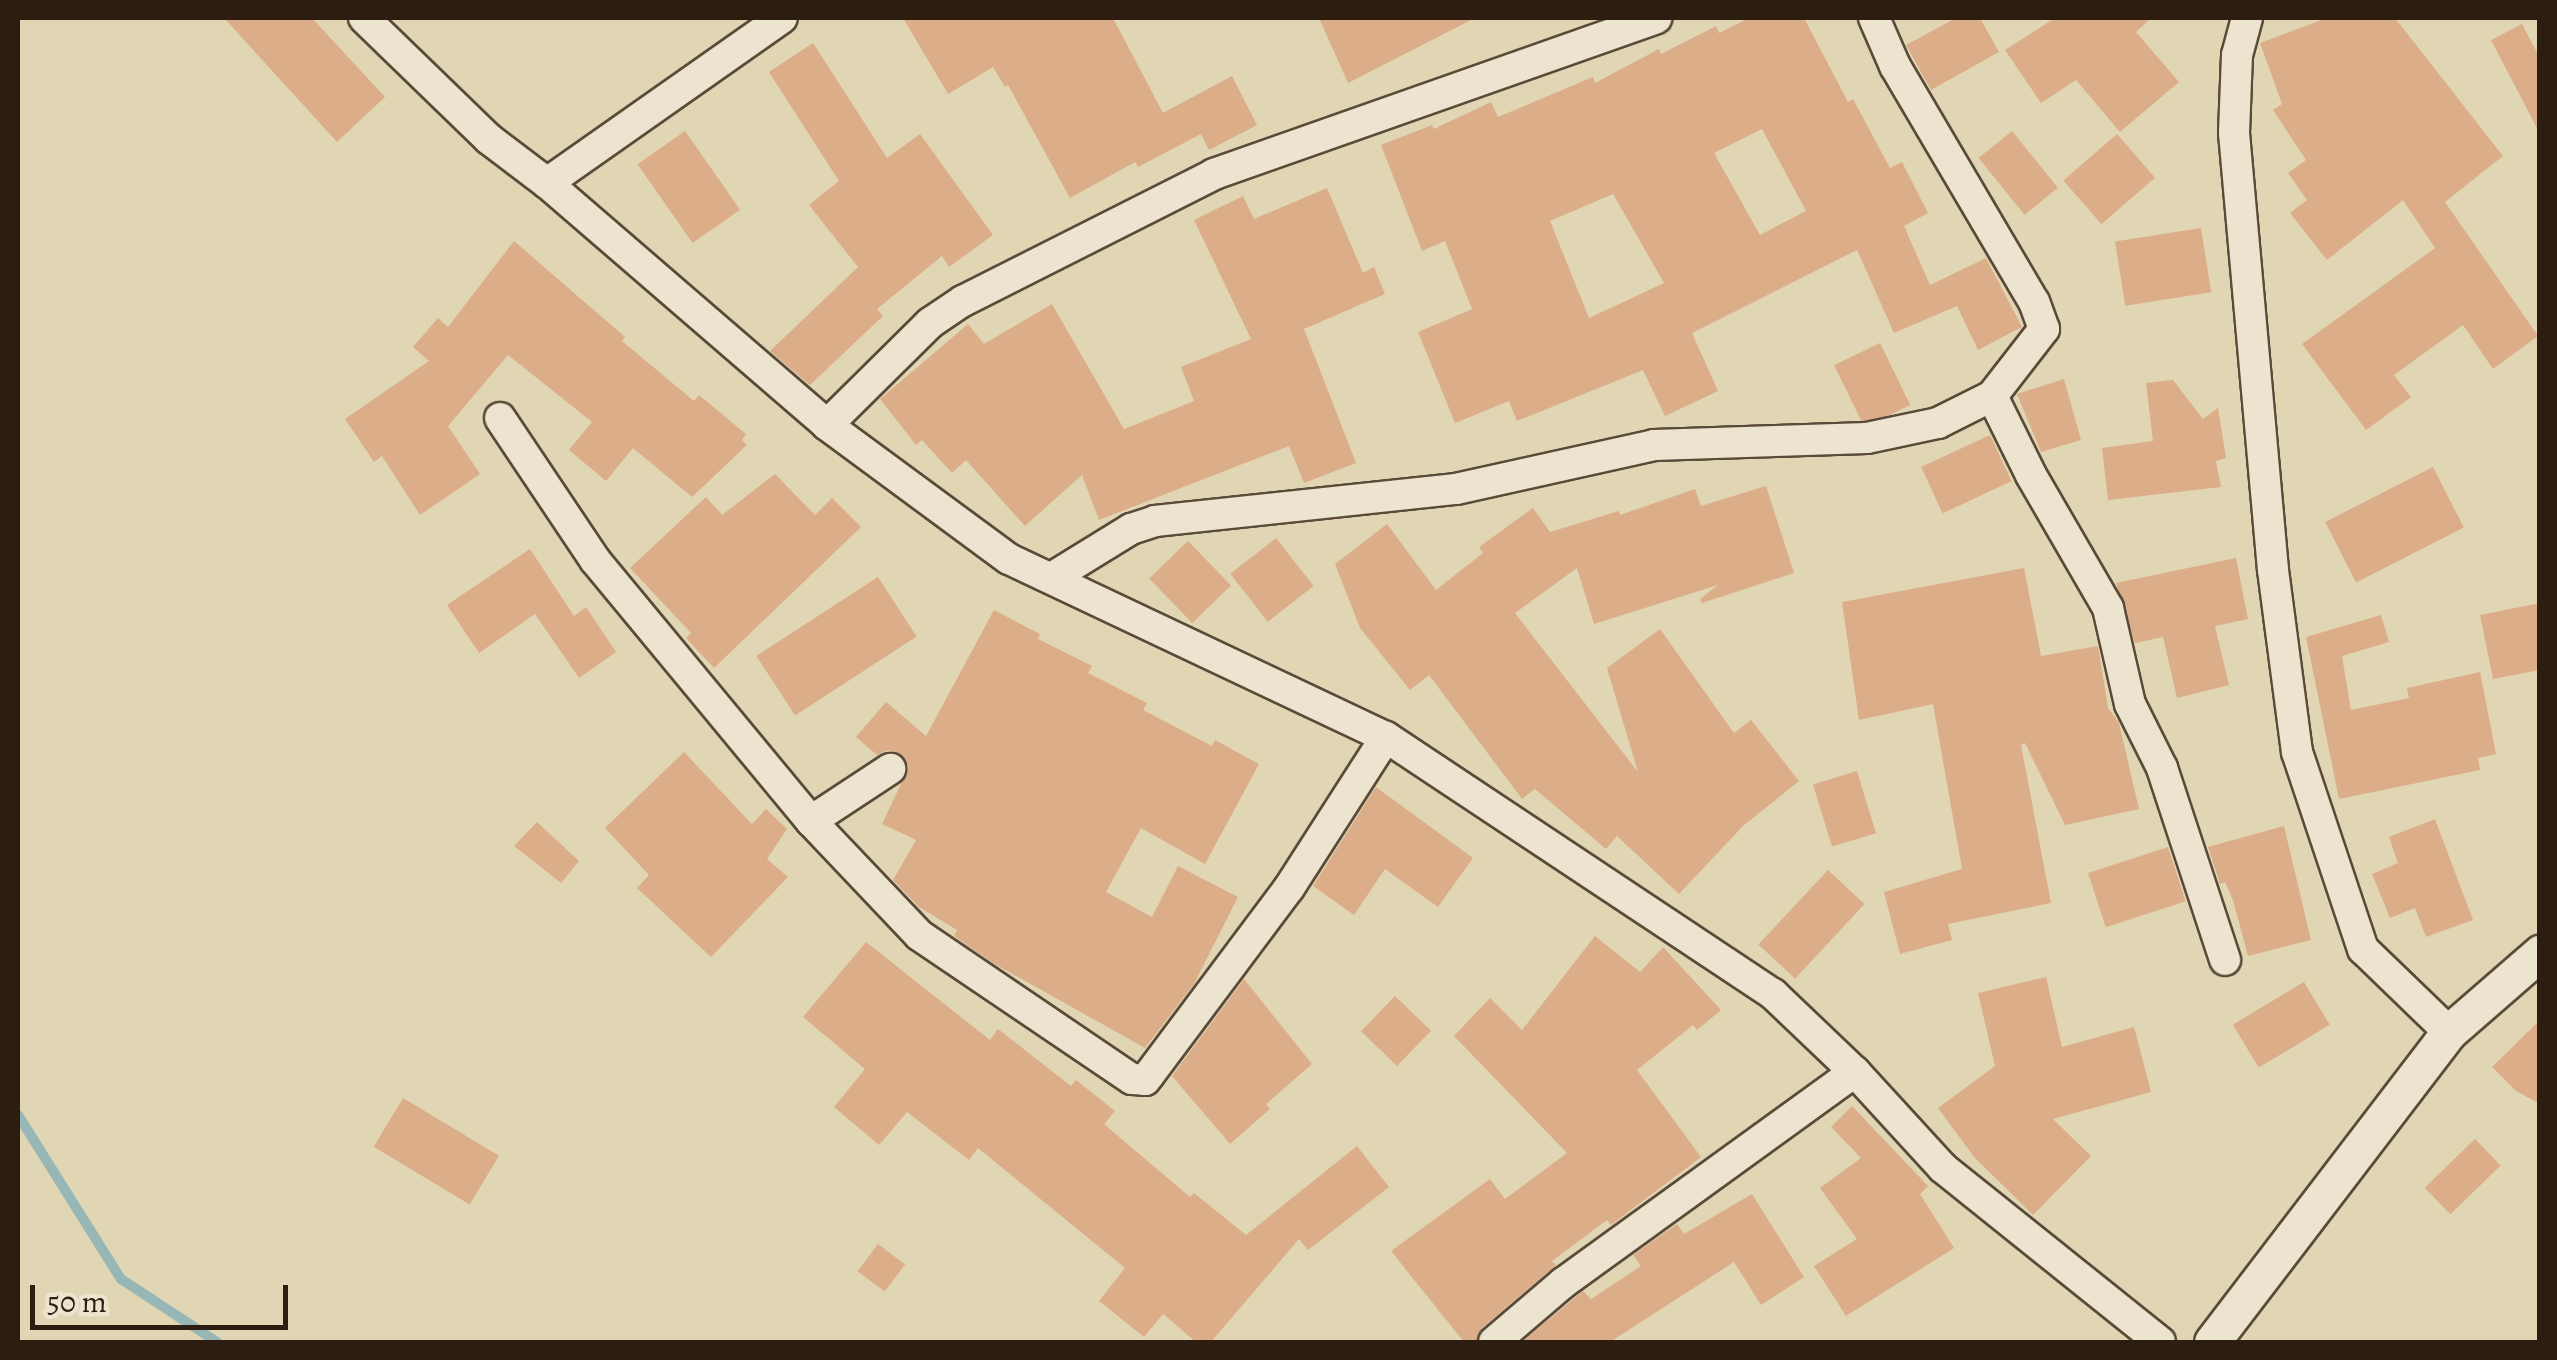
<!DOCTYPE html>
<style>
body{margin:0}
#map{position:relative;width:2557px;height:1360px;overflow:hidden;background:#e1d6b4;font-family:Alegreya,serif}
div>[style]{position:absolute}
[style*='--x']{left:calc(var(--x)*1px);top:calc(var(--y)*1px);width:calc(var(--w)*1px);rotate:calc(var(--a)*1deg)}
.stream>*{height:10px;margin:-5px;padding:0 5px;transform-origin:5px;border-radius:5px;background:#97b7b6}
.building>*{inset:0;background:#dcad89;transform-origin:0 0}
.roads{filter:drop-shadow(2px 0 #5a4a39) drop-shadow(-2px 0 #5a4a39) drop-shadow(0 2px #5a4a39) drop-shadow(0 -2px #5a4a39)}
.minor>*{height:30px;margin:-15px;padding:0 15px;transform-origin:15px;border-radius:15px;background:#ece4ce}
.tertiary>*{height:35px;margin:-17.5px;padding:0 17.5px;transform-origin:17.5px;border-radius:17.5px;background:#ece4ce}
span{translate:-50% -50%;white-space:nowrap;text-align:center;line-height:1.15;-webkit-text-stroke:8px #ece4ce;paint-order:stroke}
.frame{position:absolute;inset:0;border:20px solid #2d1c10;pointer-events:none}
.scale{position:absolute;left:30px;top:1285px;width:258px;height:45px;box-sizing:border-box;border:5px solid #2d1c10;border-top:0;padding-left:12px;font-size:30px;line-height:35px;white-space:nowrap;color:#2d1c10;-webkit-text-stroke:8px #ece4ce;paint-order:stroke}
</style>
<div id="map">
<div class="stream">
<i style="--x:18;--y:1115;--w:194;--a:57.9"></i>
<i style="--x:121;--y:1279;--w:115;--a:33.3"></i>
</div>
<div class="building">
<i style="clip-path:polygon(224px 18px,312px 18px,385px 97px,337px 142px)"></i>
<i style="clip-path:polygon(903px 18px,1113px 18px,1163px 113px,1232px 76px,1257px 125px,1209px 150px,1201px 134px,1138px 167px,1135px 162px,1070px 198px,1008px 85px,1005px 87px,993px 67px,948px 94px)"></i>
<i style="clip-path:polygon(1319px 18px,1475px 18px,1348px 83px)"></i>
<i style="clip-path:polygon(evenodd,1749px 18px,1804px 18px,1848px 102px,1853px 99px,1890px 168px,1902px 162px,1928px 213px,1904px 226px,1930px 285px,1986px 258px,2022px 327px,1978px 350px,1957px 306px,1894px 333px,1857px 250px,1692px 333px,1718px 391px,1665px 416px,1643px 370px,1517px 421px,1509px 401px,1455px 423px,1418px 332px,1472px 309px,1445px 241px,1422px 251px,1381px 145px,1432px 125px,1434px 129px,1491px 102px,1498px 117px,1593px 77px,1595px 83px,1659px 49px,1661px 54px,1716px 26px,1719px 33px,1749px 18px,1762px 129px,1806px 211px,1760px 235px,1714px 153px,1762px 129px,1749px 18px,1613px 194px,1664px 283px,1589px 318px,1550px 221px,1613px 194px)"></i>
<i style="clip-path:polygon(1956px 18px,1980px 18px,1999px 52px,1931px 90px,1906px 45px)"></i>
<i style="clip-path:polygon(2055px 18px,2151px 18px,2136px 32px,2179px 82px,2120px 132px,2076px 80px,2041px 103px,2005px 50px)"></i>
<i style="clip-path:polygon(2327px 18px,2395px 18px,2503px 156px,2445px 202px,2538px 336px,2493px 369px,2463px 325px,2394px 375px,2411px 397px,2366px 430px,2302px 344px,2435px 248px,2403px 200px,2327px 260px,2290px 213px,2307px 200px,2288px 173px,2306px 160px,2273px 110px,2282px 104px,2260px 43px)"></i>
<i style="clip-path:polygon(2522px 24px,2540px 58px,2540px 134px,2491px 40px)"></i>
<i style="clip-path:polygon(813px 43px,887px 158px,920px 134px,993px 235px,949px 267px,942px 256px,877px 309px,883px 316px,810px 385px,770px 351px,858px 267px,809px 205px,839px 181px,769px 72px)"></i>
<i style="left:685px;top:131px;width:96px;height:58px;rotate:55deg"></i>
<i style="left:2012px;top:131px;width:73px;height:43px;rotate:51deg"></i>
<i style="left:2117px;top:134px;width:58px;height:71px;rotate:49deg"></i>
<i style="clip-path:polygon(1327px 188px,1363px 273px,1374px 267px,1385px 294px,1304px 329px,1356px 463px,1304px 483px,1289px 446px,1099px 520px,1082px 475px,1025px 526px,966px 460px,952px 473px,922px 440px,916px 445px,880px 399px,968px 324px,984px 344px,1052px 304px,1124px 429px,1194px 401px,1181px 367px,1251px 339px,1194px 220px,1243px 196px,1254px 219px)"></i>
<i style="left:2201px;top:228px;width:65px;height:87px;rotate:81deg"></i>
<i style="clip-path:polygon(514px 241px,625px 337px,622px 341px,694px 401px,699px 395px,746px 434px,742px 440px,747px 445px,692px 497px,633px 448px,606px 481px,569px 450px,592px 422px,508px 355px,448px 426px,480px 474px,420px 515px,382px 456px,374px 462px,345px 419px,429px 361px,413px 347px,438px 318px,448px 327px)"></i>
<i style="left:1880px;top:343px;width:69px;height:51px;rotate:64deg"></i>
<i style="clip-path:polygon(2064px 379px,2081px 440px,2041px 452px,2017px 394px)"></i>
<i style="clip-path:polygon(2173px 380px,2203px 419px,2218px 408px,2226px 458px,2216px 461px,2221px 487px,2108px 500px,2102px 448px,2153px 441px,2146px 383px)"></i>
<i style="left:1990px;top:435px;width:51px;height:76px;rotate:65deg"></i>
<i style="left:2433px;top:467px;width:68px;height:121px;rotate:63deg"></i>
<i style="clip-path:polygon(775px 474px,815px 515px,832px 498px,861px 527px,714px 668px,686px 638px,691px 633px,630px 568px,706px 497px,722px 515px)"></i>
<i style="clip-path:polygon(1766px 486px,1794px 573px,1702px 603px,1700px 599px,1718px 585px,1594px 624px,1577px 568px,1515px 613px,1638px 772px,1607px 668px,1660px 629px,1734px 733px,1751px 720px,1799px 781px,1743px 826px,1679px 894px,1617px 836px,1606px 849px,1535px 789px,1522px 799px,1429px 675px,1410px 690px,1360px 628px,1335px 564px,1387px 524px,1436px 590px,1483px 553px,1479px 547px,1533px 508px,1550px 532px,1619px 511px,1620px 515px,1695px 489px,1701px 506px)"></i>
<i style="left:1276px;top:538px;width:61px;height:58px;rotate:52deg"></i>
<i style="left:1188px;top:541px;width:62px;height:54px;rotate:46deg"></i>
<i style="clip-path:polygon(530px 549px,574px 616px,586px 607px,616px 652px,579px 678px,535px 614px,479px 653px,447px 605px)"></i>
<i style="clip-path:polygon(2236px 558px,2248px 619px,2215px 626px,2229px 685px,2177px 698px,2163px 637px,2135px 643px,2116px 583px)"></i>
<i style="clip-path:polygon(2024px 568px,2041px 656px,2098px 646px,2108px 708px,2119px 723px,2139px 809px,2065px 825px,2025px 743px,2021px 745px,2051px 903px,1948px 924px,1952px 940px,1900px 954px,1884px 892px,1962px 869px,1933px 704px,1859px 720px,1842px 602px)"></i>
<i style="left:878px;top:577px;width:71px;height:145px;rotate:57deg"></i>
<i style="clip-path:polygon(2540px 603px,2540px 670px,2493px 679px,2480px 615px)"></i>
<i style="clip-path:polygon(994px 610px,1040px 634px,1038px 639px,1092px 666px,1088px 673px,1147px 703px,1143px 710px,1212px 746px,1215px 740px,1259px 764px,1205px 864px,1141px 828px,1106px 892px,1152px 917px,1178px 866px,1238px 897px,1194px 984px,1145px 1048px,993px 963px,954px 936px,957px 930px,919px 907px,893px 880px,916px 840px,882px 824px,909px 767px,899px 753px,888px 750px,877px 755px,856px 737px,886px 702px,926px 736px)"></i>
<i style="clip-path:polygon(2381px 615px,2389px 642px,2342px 656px,2351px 710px,2409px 698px,2407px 688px,2480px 672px,2496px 754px,2478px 758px,2480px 770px,2339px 799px,2306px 637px)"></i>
<i style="clip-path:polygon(684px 752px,752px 824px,766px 809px,787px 829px,767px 859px,788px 877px,711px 957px,637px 888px,649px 875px,605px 828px)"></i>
<i style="left:1857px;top:771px;width:65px;height:46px;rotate:73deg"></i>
<i style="clip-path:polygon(1376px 787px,1473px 858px,1438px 907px,1385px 869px,1354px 915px,1313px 886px)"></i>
<i style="clip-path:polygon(2435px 819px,2473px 920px,2426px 937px,2415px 908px,2390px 918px,2372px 874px,2398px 863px,2389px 837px)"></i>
<i style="clip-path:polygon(537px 822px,579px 861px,561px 883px,514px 846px)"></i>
<i style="clip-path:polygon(2284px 826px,2311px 940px,2248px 956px,2233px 900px,2225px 882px,2220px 884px,2208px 847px)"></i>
<i style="left:2168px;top:847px;width:57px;height:84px;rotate:72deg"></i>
<i style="left:1828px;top:870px;width:50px;height:102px;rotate:43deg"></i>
<i style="clip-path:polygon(1595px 936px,1640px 972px,1663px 947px,1721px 1010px,1697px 1030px,1693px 1025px,1637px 1070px,1701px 1157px,1611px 1225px,1607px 1220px,1552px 1261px,1556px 1265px,1482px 1328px,1476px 1342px,1464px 1342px,1391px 1251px,1490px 1179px,1505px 1199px,1567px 1153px,1454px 1036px,1490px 998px,1522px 1030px)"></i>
<i style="clip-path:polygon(866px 942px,990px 1040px,998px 1029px,1071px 1086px,1076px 1080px,1115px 1111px,1104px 1124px,1190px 1197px,1194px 1193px,1246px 1235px,1357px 1146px,1389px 1187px,1308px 1250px,1299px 1239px,1211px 1342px,1196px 1342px,1163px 1314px,1144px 1337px,1099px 1301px,1125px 1268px,978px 1148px,969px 1160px,907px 1112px,879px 1145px,834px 1107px,865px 1069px,803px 1017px)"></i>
<i style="clip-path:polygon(2046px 977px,2062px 1047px,2134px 1027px,2151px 1092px,2053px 1119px,2091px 1156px,2033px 1215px,1974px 1157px,1938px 1108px,1995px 1066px,1978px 993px)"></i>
<i style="clip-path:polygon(1244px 979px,1312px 1064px,1266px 1104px,1270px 1109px,1230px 1144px,1172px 1076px)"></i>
<i style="left:2304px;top:982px;width:50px;height:83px;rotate:59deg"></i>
<i style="left:1395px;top:996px;width:50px;height:49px;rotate:44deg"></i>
<i style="clip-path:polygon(2540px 1020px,2540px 1104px,2516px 1091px,2492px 1067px)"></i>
<i style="left:403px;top:1098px;width:112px;height:57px;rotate:31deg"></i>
<i style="clip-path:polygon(1852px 1106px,1928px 1186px,1920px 1194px,1954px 1248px,1846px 1316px,1814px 1266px,1857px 1239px,1820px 1188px,1861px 1158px,1831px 1127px)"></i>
<i style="left:2475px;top:1139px;width:37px;height:70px;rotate:46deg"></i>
<i style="clip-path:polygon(1752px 1194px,1804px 1277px,1761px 1305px,1734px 1262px,1610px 1342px,1522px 1342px,1583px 1291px,1591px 1299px,1641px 1266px,1633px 1255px,1677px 1224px,1684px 1234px)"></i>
<i style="left:878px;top:1244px;width:34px;height:34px;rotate:37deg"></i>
</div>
<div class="roads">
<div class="minor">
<i style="--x:364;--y:18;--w:174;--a:44.1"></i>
<i style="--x:489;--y:139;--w:73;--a:37.2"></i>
<i style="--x:547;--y:183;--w:370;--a:40.8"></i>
<i style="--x:827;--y:425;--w:226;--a:36.4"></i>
<i style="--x:1009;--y:559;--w:417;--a:25.3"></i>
<i style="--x:1386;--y:737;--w:465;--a:33.6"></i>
<i style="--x:1773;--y:994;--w:113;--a:43.6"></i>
<i style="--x:1855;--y:1072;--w:130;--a:47.5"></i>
<i style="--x:1943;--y:1168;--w:278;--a:38.7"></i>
<i style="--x:2247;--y:18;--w:38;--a:105"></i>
<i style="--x:2237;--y:55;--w:78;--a:92.2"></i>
<i style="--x:2234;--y:133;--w:439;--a:84.9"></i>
<i style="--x:2273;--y:570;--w:184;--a:82.5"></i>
<i style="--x:2297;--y:752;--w:208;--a:71.5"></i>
<i style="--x:2363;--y:949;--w:120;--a:44"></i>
<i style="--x:547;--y:183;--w:287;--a:-35.1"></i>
<i style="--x:1992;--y:396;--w:88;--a:63.7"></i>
<i style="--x:2031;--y:475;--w:154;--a:59.9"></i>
<i style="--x:2108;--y:608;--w:98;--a:77.1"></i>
<i style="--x:2130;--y:704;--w:72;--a:63.4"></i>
<i style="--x:2162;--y:768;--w:202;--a:71.8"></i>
<i style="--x:500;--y:418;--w:171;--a:56.2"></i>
<i style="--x:595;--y:560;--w:339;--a:50.4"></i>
<i style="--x:811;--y:821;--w:157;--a:46.5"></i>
<i style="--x:919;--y:935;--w:257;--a:34.1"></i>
<i style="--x:1132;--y:1079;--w:13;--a:4"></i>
<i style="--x:1145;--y:1080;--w:6;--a:-51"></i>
<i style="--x:1149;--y:1075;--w:234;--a:-53.2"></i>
<i style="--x:1289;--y:888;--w:179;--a:-57.3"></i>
<i style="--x:827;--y:425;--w:145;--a:-44.7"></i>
<i style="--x:930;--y:323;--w:40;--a:-34"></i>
<i style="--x:963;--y:301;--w:281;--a:-26.8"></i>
<i style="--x:1214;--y:174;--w:469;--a:-19.4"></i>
<i style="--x:1053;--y:577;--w:92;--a:-31.6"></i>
<i style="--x:1131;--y:529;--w:25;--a:-18"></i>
<i style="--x:1155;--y:521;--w:303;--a:-6.1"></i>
<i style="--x:1456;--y:489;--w:203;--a:-12.5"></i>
<i style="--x:1654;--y:445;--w:213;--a:-1.9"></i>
<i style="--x:1867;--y:438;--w:73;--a:-11.9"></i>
<i style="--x:1938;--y:423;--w:60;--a:-26.6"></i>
<i style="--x:1992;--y:396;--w:85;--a:-52.2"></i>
<i style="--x:2044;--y:329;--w:29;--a:-110"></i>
<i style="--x:2034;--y:302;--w:274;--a:-120.5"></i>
<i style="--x:1895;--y:66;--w:52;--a:-113.6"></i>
<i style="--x:811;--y:821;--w:95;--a:-33.4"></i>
<i style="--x:1494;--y:1342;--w:91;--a:-40.5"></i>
<i style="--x:1563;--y:1283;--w:360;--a:-35.9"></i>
</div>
<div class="tertiary">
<i style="--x:2212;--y:1342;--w:390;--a:-52.6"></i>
<i style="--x:2449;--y:1032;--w:121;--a:-41"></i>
</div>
</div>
<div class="frame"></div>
<div class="scale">50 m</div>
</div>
